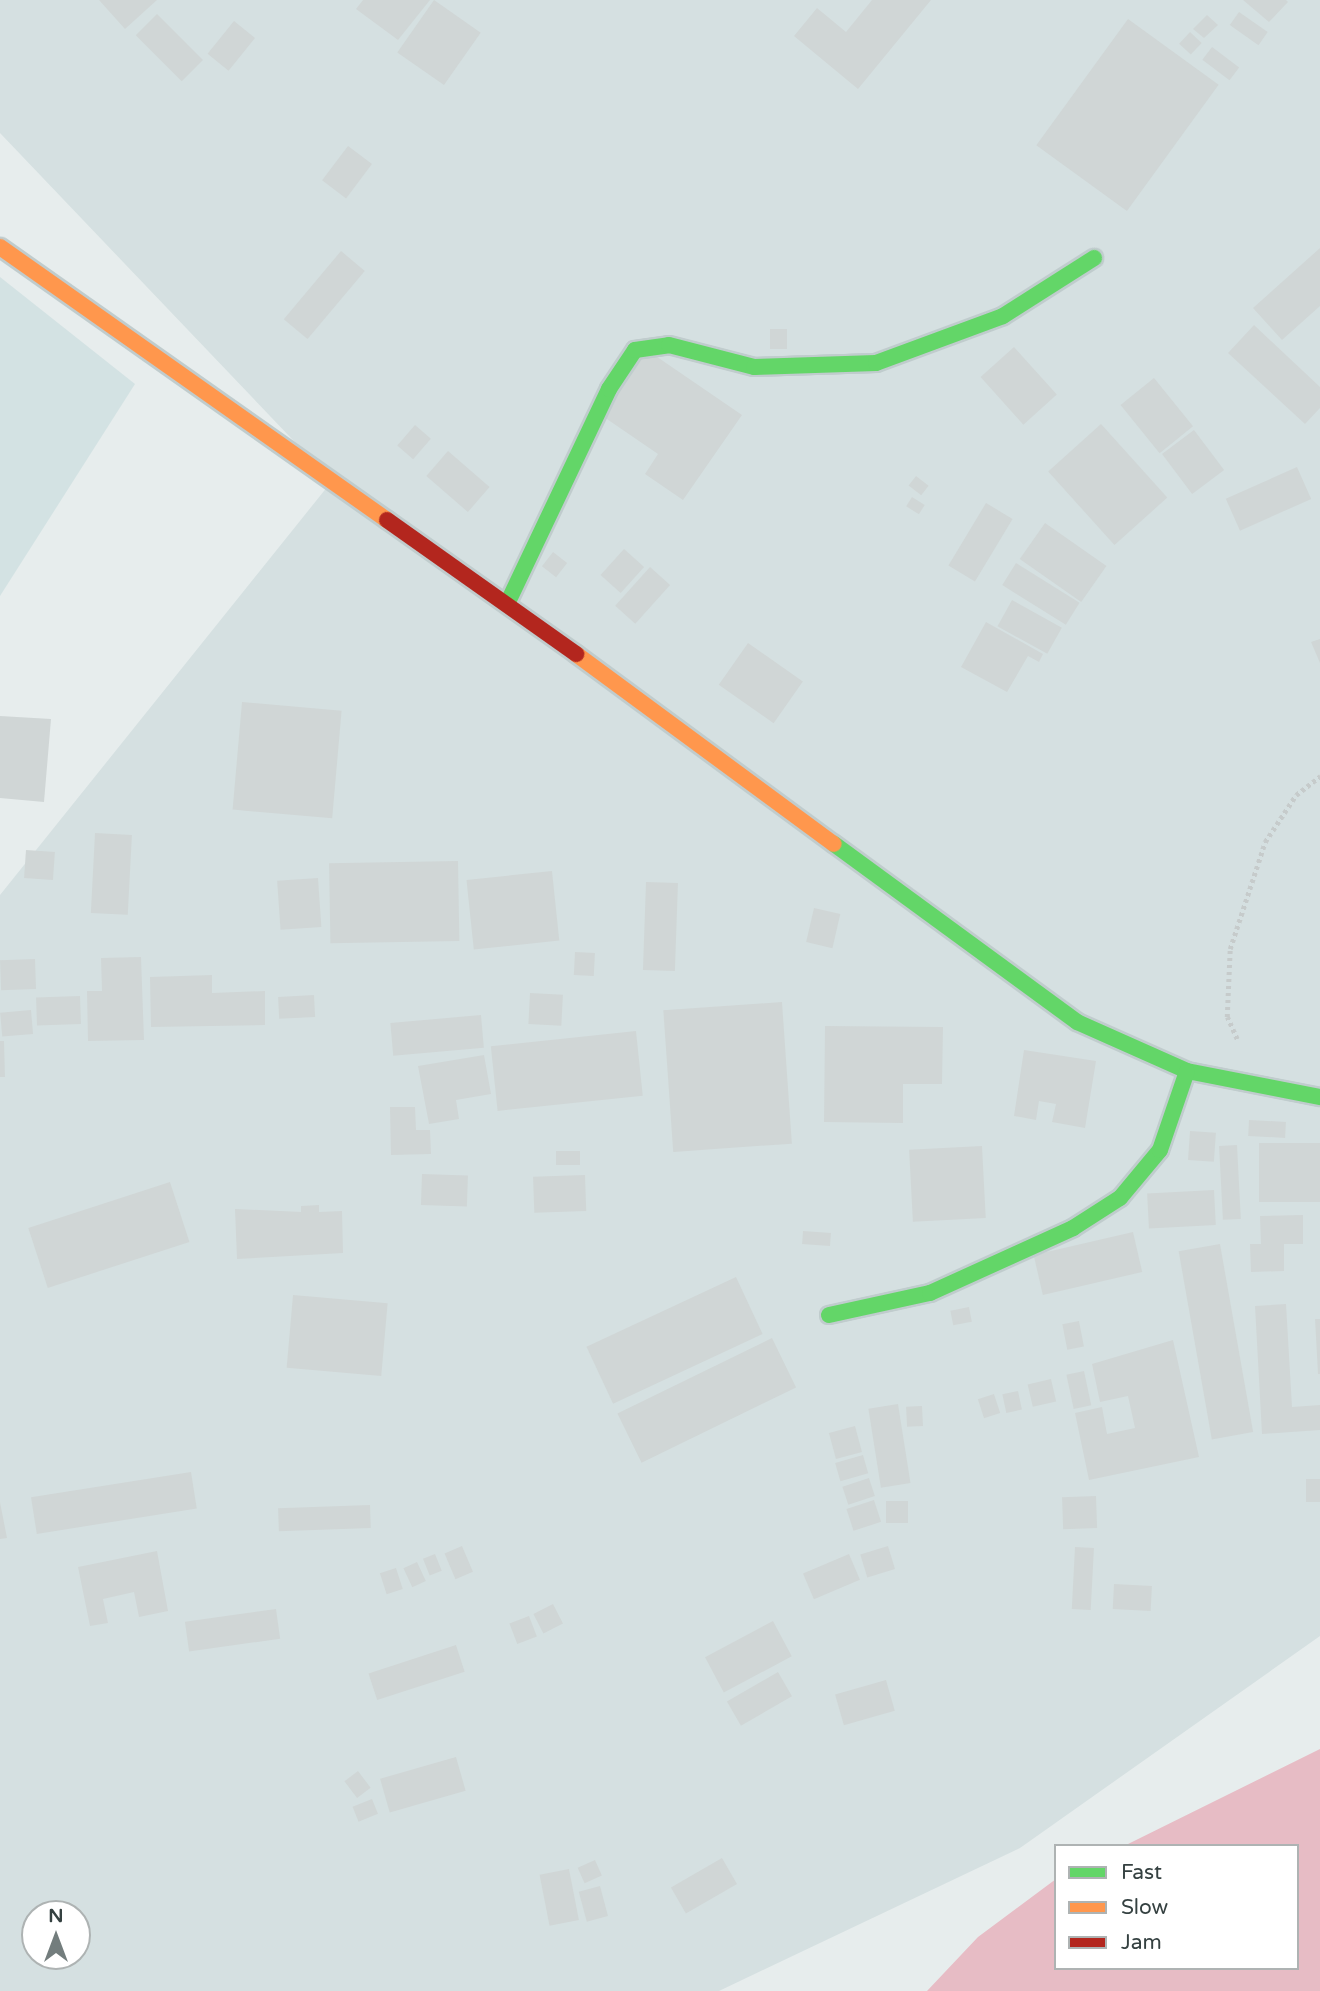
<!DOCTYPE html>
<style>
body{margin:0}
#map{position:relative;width:1320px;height:1991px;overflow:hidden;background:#e7eded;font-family:"Varela Round",sans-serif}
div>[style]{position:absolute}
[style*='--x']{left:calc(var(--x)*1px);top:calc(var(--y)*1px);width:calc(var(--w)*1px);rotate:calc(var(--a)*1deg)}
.residential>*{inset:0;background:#d5e0e1}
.education>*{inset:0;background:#d3e2e3}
.water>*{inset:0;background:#e7bcc5}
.building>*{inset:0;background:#d0d6d6;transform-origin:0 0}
.path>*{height:4.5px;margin-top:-2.25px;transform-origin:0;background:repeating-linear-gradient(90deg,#c6cbcb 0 3.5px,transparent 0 7px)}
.roads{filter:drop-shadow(2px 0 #c0cccd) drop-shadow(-2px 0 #c0cccd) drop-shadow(0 2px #c0cccd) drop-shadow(0 -2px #c0cccd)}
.fast>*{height:16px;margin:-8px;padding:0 8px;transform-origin:8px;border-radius:8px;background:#63d668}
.slow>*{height:16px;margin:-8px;padding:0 8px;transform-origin:8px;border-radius:8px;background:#ff974d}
.jam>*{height:16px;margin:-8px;padding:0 8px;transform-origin:8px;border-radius:8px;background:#b3261e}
span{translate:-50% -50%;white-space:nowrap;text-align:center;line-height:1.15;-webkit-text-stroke:6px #fff;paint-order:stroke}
.legend{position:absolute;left:1054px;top:1844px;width:245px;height:126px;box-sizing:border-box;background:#fff;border:2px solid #aeb3b3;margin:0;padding:9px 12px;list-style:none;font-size:21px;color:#354141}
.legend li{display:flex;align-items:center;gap:14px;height:35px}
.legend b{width:35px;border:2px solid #aeb3b3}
.north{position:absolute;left:21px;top:1900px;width:70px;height:70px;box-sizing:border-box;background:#fff;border:2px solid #aeb3b3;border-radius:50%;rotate:0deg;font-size:19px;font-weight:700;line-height:28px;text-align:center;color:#354141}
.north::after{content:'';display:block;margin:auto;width:24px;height:32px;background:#737d7d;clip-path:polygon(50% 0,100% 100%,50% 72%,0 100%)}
</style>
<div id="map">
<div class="residential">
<i style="clip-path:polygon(evenodd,0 0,1320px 0,1320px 1636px,1020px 1848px,719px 1991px,0 1991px,0 895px,332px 481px,0 133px,0 0,35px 1914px,77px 1914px,77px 1956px,35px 1956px,35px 1914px)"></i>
</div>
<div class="education">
<i style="clip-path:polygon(0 277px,135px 384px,0 596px)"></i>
</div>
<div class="water">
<i style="clip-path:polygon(1320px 1749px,1320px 1991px,927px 1991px,978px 1937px,1056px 1879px,1056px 1968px,1297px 1968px,1297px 1846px,1124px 1846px)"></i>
</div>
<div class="building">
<i style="clip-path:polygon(99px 0,157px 0,125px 29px)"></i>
<i style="clip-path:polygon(363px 0,430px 0,398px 40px,356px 9px)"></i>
<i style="left:434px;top:0;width:57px;height:64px;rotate:35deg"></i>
<i style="clip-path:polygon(872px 0,931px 0,858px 89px,794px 36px,817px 8px,846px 32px)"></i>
<i style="clip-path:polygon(1243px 0,1286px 0,1288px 2px,1269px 22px)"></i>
<i style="left:1239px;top:12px;width:35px;height:16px;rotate:35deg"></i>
<i style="left:157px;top:14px;width:65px;height:30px;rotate:45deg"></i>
<i style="clip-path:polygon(1207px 15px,1218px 25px,1204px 38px,1193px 29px)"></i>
<i style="left:1128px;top:19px;width:112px;height:156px;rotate:36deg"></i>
<i style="left:234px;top:21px;width:27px;height:42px;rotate:39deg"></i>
<i style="left:1190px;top:32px;width:16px;height:16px;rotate:43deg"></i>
<i style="left:1212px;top:47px;width:34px;height:16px;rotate:37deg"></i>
<i style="left:348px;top:146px;width:30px;height:43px;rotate:37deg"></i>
<i style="clip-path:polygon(1320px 248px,1320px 306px,1282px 340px,1253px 308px)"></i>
<i style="left:341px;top:251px;width:31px;height:89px;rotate:40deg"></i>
<i style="clip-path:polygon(1254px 325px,1320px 387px,1320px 408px,1305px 424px,1228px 353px)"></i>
<i style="left:770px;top:329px;width:17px;height:20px"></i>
<i style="left:1014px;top:347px;width:64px;height:45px;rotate:48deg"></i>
<i style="clip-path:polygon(647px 350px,742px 415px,683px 500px,645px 474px,658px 454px,601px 415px)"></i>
<i style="left:1154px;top:378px;width:62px;height:43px;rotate:51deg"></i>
<i style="left:1101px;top:424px;width:99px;height:71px;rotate:48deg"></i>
<i style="left:415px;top:425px;width:21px;height:27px;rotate:41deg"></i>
<i style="left:1194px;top:430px;width:50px;height:40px;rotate:53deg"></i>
<i style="left:448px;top:451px;width:55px;height:33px;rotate:41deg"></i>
<i style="left:1297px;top:467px;width:35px;height:78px;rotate:66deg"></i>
<i style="left:916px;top:476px;width:16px;height:12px;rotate:38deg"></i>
<i style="left:912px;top:497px;width:15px;height:11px;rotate:32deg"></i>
<i style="left:986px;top:503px;width:31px;height:73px;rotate:31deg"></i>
<i style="left:1045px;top:523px;width:75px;height:44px;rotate:35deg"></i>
<i style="left:624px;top:549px;width:27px;height:35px;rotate:42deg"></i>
<i style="left:553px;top:552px;width:18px;height:18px;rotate:38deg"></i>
<i style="left:1016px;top:563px;width:75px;height:26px;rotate:32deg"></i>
<i style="left:650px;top:567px;width:27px;height:52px;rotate:42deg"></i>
<i style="left:1012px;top:600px;width:57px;height:30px;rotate:29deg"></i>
<i style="clip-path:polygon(986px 622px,1043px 654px,1039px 662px,1028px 656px,1007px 692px,961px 667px)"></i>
<i style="clip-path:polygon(1320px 639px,1320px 663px,1311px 642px)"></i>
<i style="left:748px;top:643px;width:67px;height:51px;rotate:35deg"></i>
<i style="left:242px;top:702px;width:100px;height:108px;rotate:5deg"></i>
<i style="clip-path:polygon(0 716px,51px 719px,44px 802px,0 798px)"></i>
<i style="left:95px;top:833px;width:37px;height:80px;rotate:3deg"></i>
<i style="left:26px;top:850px;width:29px;height:28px;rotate:4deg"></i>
<i style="left:458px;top:861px;width:80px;height:129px;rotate:89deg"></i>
<i style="left:552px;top:871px;width:70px;height:86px;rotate:84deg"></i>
<i style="left:318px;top:878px;width:49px;height:41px;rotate:86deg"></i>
<i style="left:646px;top:882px;width:32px;height:88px;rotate:2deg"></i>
<i style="left:814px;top:908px;width:27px;height:35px;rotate:13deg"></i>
<i style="left:575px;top:952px;width:20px;height:23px;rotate:3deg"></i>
<i style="clip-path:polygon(141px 957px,144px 1040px,88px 1041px,87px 991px,102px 991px,101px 958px)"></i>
<i style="left:35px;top:959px;width:30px;height:35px;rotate:88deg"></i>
<i style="clip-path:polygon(212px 975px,212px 993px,265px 991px,265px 1025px,151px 1027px,150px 977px)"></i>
<i style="left:530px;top:993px;width:33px;height:31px;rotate:3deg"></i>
<i style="left:314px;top:995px;width:22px;height:36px;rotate:87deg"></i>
<i style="left:80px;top:996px;width:28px;height:44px;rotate:88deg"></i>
<i style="left:782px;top:1002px;width:142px;height:119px;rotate:86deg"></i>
<i style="left:31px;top:1010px;width:24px;height:31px;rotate:85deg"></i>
<i style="left:481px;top:1015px;width:33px;height:91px;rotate:85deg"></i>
<i style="clip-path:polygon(825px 1026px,943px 1027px,942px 1084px,903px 1084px,903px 1123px,824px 1122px)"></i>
<i style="left:636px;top:1031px;width:65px;height:146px;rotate:84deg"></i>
<i style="clip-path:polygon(0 1041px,4px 1041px,5px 1077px,0 1077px)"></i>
<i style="clip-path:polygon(1024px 1050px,1096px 1061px,1085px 1128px,1052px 1122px,1056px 1104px,1039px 1101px,1036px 1120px,1014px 1116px)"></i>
<i style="clip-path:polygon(484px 1055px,491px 1094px,456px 1100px,459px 1119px,429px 1124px,418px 1066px)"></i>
<i style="clip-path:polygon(390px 1107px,415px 1107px,416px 1130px,430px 1130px,431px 1154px,391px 1155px)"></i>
<i style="left:1249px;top:1120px;width:37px;height:16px;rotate:3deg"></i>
<i style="left:1190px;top:1131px;width:26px;height:29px;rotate:4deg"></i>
<i style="left:1320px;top:1143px;width:59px;height:61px;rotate:90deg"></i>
<i style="left:1237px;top:1145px;width:74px;height:18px;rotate:87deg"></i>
<i style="left:982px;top:1146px;width:72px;height:73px;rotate:87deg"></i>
<i style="left:580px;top:1151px;width:14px;height:24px;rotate:90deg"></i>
<i style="left:422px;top:1174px;width:46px;height:31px;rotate:2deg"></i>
<i style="left:585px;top:1175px;width:36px;height:52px;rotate:88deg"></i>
<i style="left:170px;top:1182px;width:63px;height:149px;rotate:72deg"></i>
<i style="left:1214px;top:1190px;width:35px;height:67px;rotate:87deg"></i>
<i style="clip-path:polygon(319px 1205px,319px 1212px,342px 1211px,343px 1253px,237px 1259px,235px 1209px,301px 1212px,301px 1206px)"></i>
<i style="clip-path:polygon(1303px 1215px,1303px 1244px,1284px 1244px,1284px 1271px,1251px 1272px,1250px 1244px,1261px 1244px,1260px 1216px)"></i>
<i style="left:803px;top:1231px;width:28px;height:13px;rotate:4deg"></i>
<i style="left:1133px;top:1232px;width:41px;height:102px;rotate:77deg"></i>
<i style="left:1220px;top:1244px;width:191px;height:42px;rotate:80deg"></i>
<i style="left:736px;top:1277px;width:63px;height:165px;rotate:65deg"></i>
<i style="left:293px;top:1295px;width:95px;height:73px;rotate:5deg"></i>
<i style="clip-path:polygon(1286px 1304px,1292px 1407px,1320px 1405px,1320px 1430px,1262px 1434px,1255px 1306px)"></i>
<i style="left:969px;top:1307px;width:15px;height:19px;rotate:79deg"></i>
<i style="clip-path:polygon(1315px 1319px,1320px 1319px,1320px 1374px,1318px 1374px)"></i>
<i style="left:1079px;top:1321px;width:26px;height:17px;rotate:79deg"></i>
<i style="left:772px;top:1338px;width:55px;height:172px;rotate:64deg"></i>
<i style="clip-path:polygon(1173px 1340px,1199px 1457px,1089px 1480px,1075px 1413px,1102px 1407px,1107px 1434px,1135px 1428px,1128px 1396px,1100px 1402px,1092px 1364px)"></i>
<i style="left:1084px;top:1371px;width:35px;height:18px;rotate:78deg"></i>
<i style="left:1051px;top:1379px;width:23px;height:24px;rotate:77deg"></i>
<i style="left:1018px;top:1391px;width:19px;height:16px;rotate:78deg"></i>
<i style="left:994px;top:1394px;width:20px;height:17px;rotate:72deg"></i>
<i style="left:898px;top:1404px;width:80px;height:30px;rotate:81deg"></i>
<i style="left:922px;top:1406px;width:20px;height:16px;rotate:87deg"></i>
<i style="left:855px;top:1426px;width:27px;height:27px;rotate:75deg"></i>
<i style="left:863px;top:1455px;width:19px;height:29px;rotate:74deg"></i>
<i style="left:191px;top:1472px;width:37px;height:162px;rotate:81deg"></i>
<i style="left:869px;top:1478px;width:19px;height:28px;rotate:72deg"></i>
<i style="left:1306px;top:1479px;width:14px;height:23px"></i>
<i style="left:1096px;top:1496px;width:32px;height:34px;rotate:88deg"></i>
<i style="left:874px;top:1500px;width:23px;height:29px;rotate:72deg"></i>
<i style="left:886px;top:1501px;width:22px;height:22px"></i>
<i style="clip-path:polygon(0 1502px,7px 1538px,0 1539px)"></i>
<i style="left:370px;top:1505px;width:23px;height:92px;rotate:88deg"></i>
<i style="left:462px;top:1546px;width:28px;height:19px;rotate:67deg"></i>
<i style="left:888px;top:1546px;width:24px;height:29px;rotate:73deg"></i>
<i style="left:1075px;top:1547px;width:19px;height:62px;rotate:3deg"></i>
<i style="clip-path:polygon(157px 1551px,168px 1611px,139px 1617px,134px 1592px,103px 1599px,108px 1623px,90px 1626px,78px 1567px)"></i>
<i style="left:435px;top:1554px;width:18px;height:13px;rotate:68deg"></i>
<i style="left:849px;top:1554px;width:28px;height:50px;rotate:67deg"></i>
<i style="left:417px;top:1562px;width:21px;height:15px;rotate:65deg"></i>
<i style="left:396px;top:1568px;width:22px;height:17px;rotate:72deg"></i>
<i style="left:1114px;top:1584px;width:38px;height:25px;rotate:3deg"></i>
<i style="left:553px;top:1604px;width:22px;height:22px;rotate:63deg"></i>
<i style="left:276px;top:1609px;width:30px;height:92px;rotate:82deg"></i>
<i style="left:529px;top:1616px;width:22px;height:21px;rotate:69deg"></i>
<i style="left:773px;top:1621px;width:40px;height:77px;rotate:62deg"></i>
<i style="left:456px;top:1645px;width:28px;height:92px;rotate:72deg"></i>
<i style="left:778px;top:1672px;width:28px;height:59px;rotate:60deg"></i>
<i style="left:886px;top:1680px;width:32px;height:53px;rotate:74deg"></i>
<i style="left:456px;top:1757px;width:35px;height:79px;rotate:74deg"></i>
<i style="left:358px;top:1771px;width:21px;height:17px;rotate:53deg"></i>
<i style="left:372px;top:1799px;width:16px;height:21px;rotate:68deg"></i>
<i style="left:722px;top:1858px;width:30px;height:59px;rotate:60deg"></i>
<i style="left:595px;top:1860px;width:17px;height:19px;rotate:66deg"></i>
<i style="left:569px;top:1869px;width:52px;height:30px;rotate:79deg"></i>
<i style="left:600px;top:1886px;width:31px;height:22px;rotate:75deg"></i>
</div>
<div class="path">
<i style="--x:1237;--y:1039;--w:24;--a:-114"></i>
<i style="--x:1227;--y:1017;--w:68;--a:-87.5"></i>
<i style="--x:1230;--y:949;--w:113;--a:-71.9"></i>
<i style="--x:1265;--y:842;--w:56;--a:-56.6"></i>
<i style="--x:1296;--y:795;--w:31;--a:-38"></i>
</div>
<div class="roads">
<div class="fast">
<i style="--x:507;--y:604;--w:238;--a:-64.6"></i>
<i style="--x:609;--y:389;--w:47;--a:-56.3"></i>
<i style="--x:635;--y:350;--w:34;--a:-8"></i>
<i style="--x:669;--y:345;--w:88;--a:14.5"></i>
<i style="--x:754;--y:367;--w:122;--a:-1.9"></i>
<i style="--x:876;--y:363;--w:135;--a:-20.3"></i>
<i style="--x:1003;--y:316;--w:108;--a:-32.5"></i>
<i style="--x:834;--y:844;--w:301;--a:36.2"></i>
<i style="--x:1077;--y:1022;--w:120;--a:24"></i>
<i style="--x:1187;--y:1071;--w:136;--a:11.1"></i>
<i style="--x:829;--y:1315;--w:103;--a:-12.3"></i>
<i style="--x:930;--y:1293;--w:157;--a:-24.4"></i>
<i style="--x:1073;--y:1228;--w:56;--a:-32.6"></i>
<i style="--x:1120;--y:1198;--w:62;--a:-50.2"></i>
<i style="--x:1160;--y:1150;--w:83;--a:-71.1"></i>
</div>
<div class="slow">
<i style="--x:0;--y:247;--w:474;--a:35.2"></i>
<i style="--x:576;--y:654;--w:320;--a:36.4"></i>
</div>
<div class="jam">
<i style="--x:387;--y:520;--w:232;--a:35.3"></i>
</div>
</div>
<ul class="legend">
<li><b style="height:9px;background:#63d668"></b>Fast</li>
<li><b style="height:9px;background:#ff974d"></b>Slow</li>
<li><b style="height:9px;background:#b3261e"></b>Jam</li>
</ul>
<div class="north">N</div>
</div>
